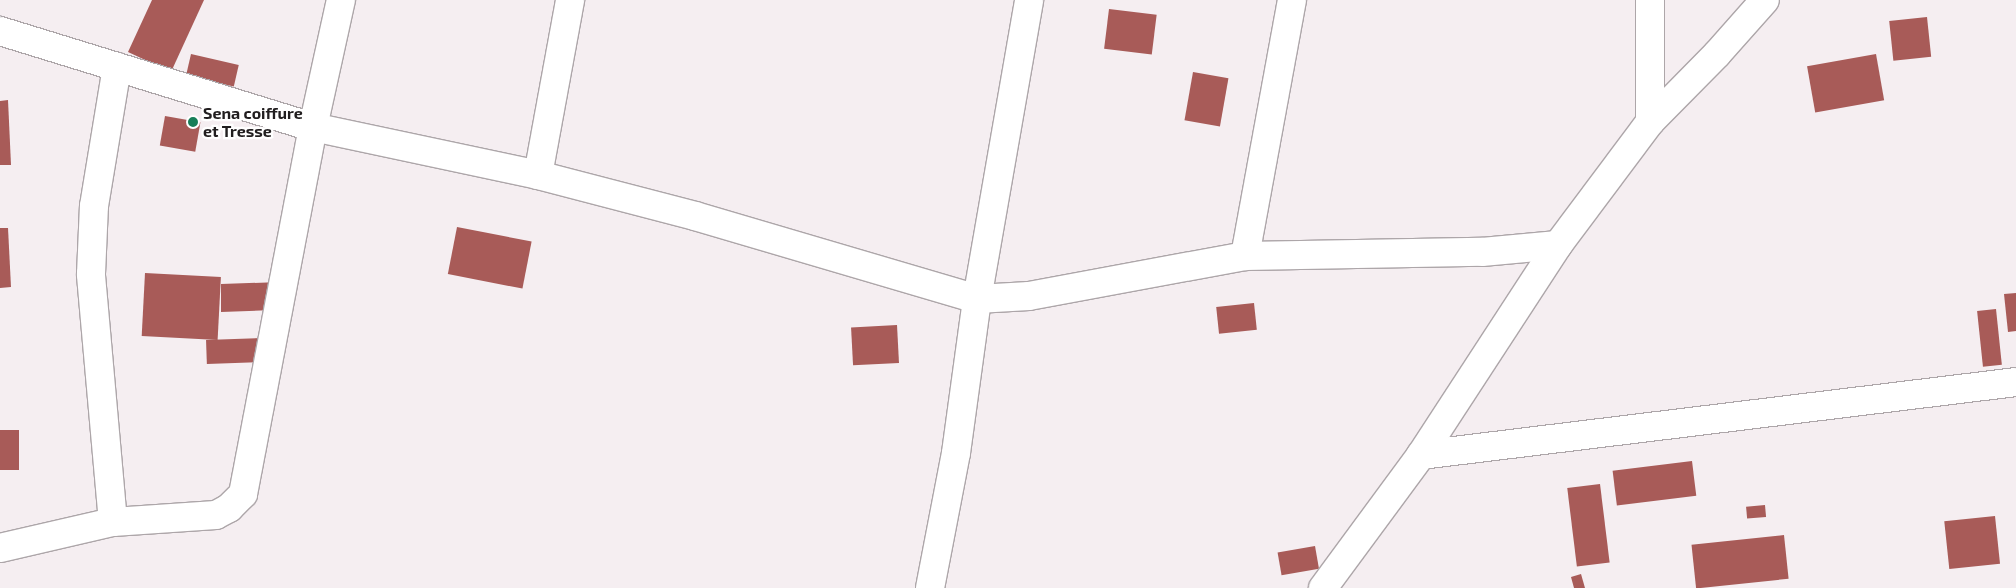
<!DOCTYPE html>
<style>
body{margin:0}
#map{position:relative;width:2016px;height:588px;overflow:hidden;background:#f5eef1;font-family:"Exo 2",sans-serif}
div>[style]{position:absolute}
[style*='--x']{left:calc(var(--x)*1px);top:calc(var(--y)*1px);width:calc(var(--w)*1px);rotate:calc(var(--a)*1deg)}
.building>*{inset:0;background:#a85b58;transform-origin:0 0}
.roads{filter:drop-shadow(1px 0 #ada6a9) drop-shadow(-1px 0 #ada6a9) drop-shadow(0 1px #ada6a9) drop-shadow(0 -1px #ada6a9)}
.minor>*{height:28px;margin:-14px;padding:0 14px;transform-origin:14px;border-radius:14px;background:#fff}
.dots>*{width:14px;height:14px;translate:-50% -50%;box-sizing:border-box;border:2px solid #fff;border-radius:50%}
span{translate:-50% -50%;white-space:nowrap;text-align:center;line-height:1.15;-webkit-text-stroke:4.5px #fff;paint-order:stroke}
.poi-label{font-size:16px;color:#211e1f;font-weight:700}
.left{translate:0 -50%;text-align:left}
</style>
<div id="map">
<div class="building">
<i style="clip-path:polygon(152px 0,204px 0,171px 72px,128px 52px)"></i>
<i style="left:1109px;top:9px;width:48px;height:40px;rotate:7deg"></i>
<i style="left:1927px;top:17px;width:40px;height:38px;rotate:84deg"></i>
<i style="left:191px;top:54px;width:49px;height:22px;rotate:13deg"></i>
<i style="left:1876px;top:54px;width:47px;height:70px;rotate:80deg"></i>
<i style="left:1193px;top:72px;width:36px;height:49px;rotate:10deg"></i>
<i style="clip-path:polygon(8px 100px,11px 165px,0 165px,0 101px)"></i>
<i style="left:165px;top:116px;width:36px;height:30px;rotate:10deg"></i>
<i style="left:457px;top:227px;width:76px;height:48px;rotate:11deg"></i>
<i style="clip-path:polygon(0 228px,8px 228px,11px 287px,0 288px)"></i>
<i style="left:145px;top:273px;width:76px;height:63px;rotate:3deg"></i>
<i style="clip-path:polygon(280px 282px,273px 310px,221px 312px,221px 284px)"></i>
<i style="clip-path:polygon(2016px 293px,2016px 331px,2008px 332px,2004px 294px)"></i>
<i style="left:1254px;top:303px;width:27px;height:38px;rotate:84deg"></i>
<i style="left:1996px;top:309px;width:56px;height:19px;rotate:84deg"></i>
<i style="left:897px;top:325px;width:38px;height:46px;rotate:87deg"></i>
<i style="left:263px;top:338px;width:24px;height:57px;rotate:88deg"></i>
<i style="left:0;top:430px;width:19px;height:40px"></i>
<i style="left:1692px;top:461px;width:35px;height:80px;rotate:83deg"></i>
<i style="left:1600px;top:484px;width:79px;height:33px;rotate:83deg"></i>
<i style="left:1765px;top:505px;width:12px;height:19px;rotate:85deg"></i>
<i style="left:1995px;top:516px;width:48px;height:51px;rotate:84deg"></i>
<i style="left:1784px;top:535px;width:44px;height:93px;rotate:84deg"></i>
<i style="left:1315px;top:546px;width:23px;height:38px;rotate:80deg"></i>
<i style="clip-path:polygon(1581px 574px,1585px 588px,1574px 588px,1571px 577px)"></i>
</div>
<div class="roads">
<div class="minor">
<i style="--x:1650;--y:0;--w:122;--a:90"></i>
<i style="--x:0;--y:31;--w:327;--a:17.1"></i>
<i style="--x:313;--y:127;--w:230;--a:12"></i>
<i style="--x:538;--y:175;--w:162;--a:14.6"></i>
<i style="--x:695;--y:216;--w:294;--a:16.4"></i>
<i style="--x:977;--y:299;--w:52;--a:-3.3"></i>
<i style="--x:1029;--y:296;--w:220;--a:-10.5"></i>
<i style="--x:1245;--y:256;--w:237;--a:-1"></i>
<i style="--x:1482;--y:252;--w:76;--a:-5.3"></i>
<i style="--x:538;--y:175;--w:178;--a:-79.6"></i>
<i style="--x:1245;--y:256;--w:260;--a:-79.6"></i>
<i style="--x:1421;--y:455;--w:599;--a:-6.99"></i>
<i style="--x:113;--y:522;--w:249;--a:-95.1"></i>
<i style="--x:91;--y:274;--w:68;--a:-87.5"></i>
<i style="--x:94;--y:206;--w:141;--a:-80.6"></i>
<i style="--x:0;--y:548;--w:116;--a:-13"></i>
<i style="--x:113;--y:522;--w:103;--a:-3.9"></i>
<i style="--x:216;--y:515;--w:15;--a:-28"></i>
<i style="--x:229;--y:508;--w:20;--a:-45"></i>
<i style="--x:243;--y:494;--w:374;--a:-79.2"></i>
<i style="--x:313;--y:127;--w:130;--a:-77.6"></i>
<i style="--x:930;--y:588;--w:137;--a:-79.1"></i>
<i style="--x:956;--y:453;--w:155;--a:-82.2"></i>
<i style="--x:977;--y:299;--w:303;--a:-80.1"></i>
<i style="--x:1323;--y:588;--w:165;--a:-53.6"></i>
<i style="--x:1421;--y:455;--w:251;--a:-56.9"></i>
<i style="--x:1558;--y:245;--w:154;--a:-53.2"></i>
<i style="--x:1650;--y:122;--w:95;--a:-45.4"></i>
<i style="--x:1717;--y:54;--w:72;--a:-48.4"></i>
</div>
</div>
<div class="dots">
<i style="left:193px;top:122px;background:#187e58"></i>
</div>
<div class="poi-label">
<span class="left" style="left:203px;top:122px">Sena coiffure<br>et Tresse</span>
</div>
</div>
